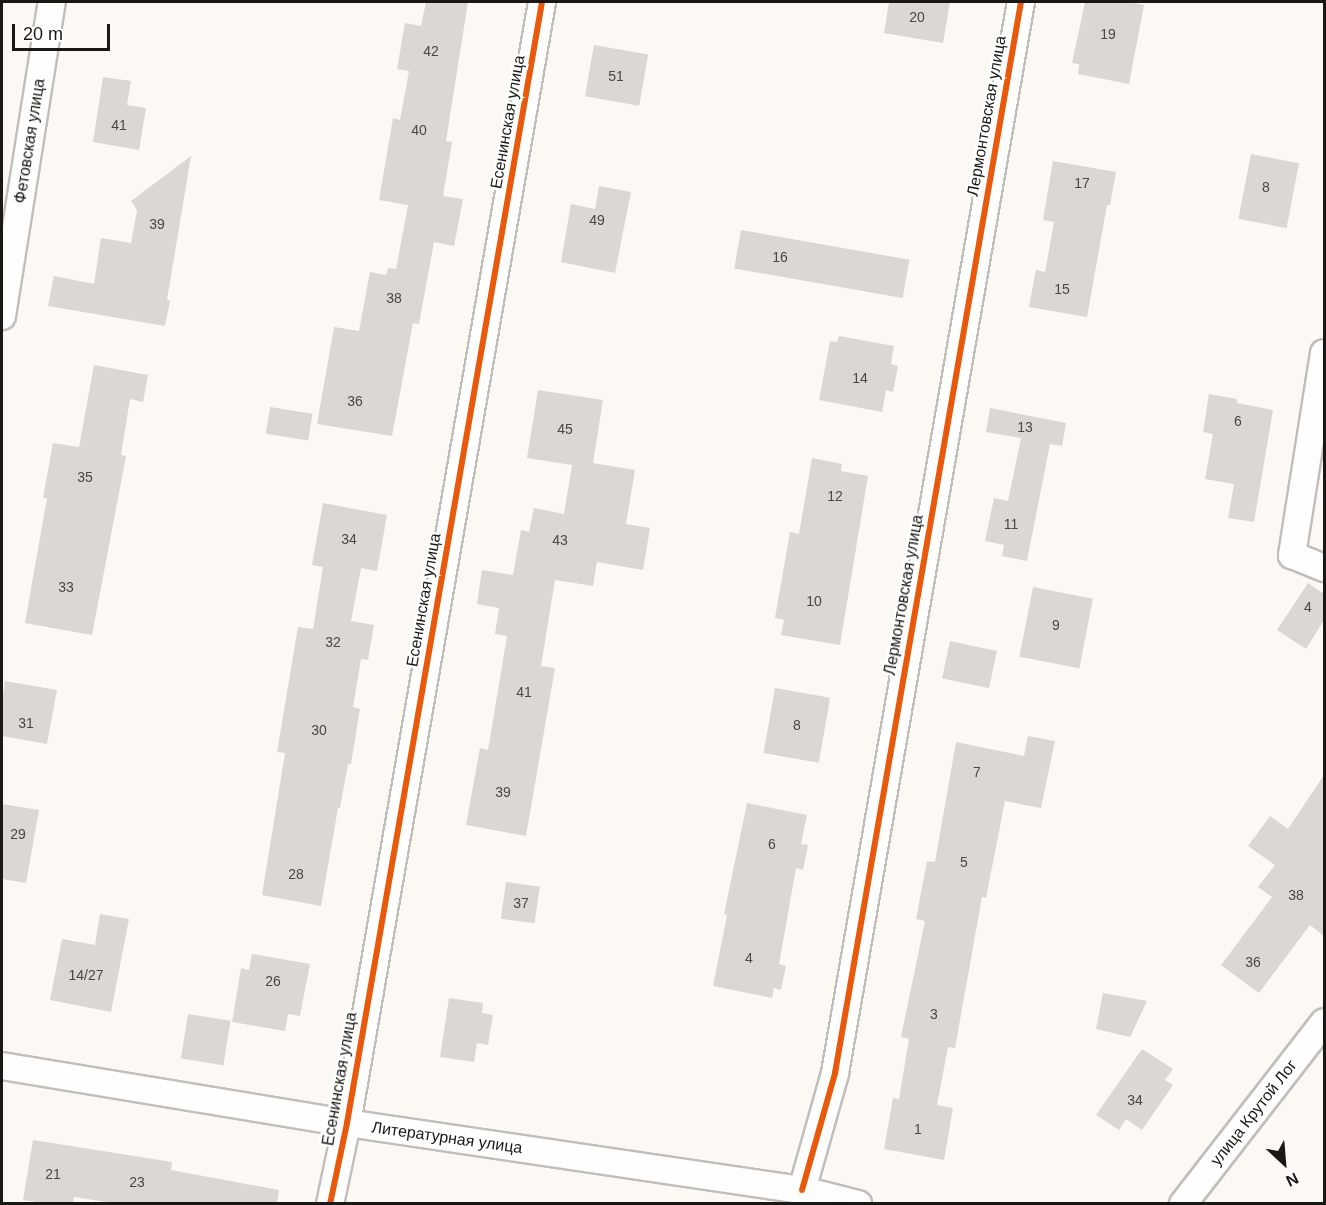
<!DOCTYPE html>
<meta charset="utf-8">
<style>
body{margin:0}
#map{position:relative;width:1326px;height:1205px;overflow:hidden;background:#fcf9f5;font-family:Arial,sans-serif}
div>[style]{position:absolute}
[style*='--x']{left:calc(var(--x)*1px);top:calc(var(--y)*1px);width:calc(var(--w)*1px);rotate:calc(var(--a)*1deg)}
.building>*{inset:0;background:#dad7d4;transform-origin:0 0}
.roads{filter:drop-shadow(2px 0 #c1bebb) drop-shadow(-2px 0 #c1bebb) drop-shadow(0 2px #c1bebb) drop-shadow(0 -2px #c1bebb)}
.street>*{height:26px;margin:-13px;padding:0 13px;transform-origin:13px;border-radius:13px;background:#fffefe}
.cycleway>*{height:6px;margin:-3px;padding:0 3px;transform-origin:3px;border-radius:3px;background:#e8590c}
span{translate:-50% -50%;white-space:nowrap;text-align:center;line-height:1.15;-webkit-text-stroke:5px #fff;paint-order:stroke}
.number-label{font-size:14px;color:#4a4844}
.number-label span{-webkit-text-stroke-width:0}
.street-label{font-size:16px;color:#1a1814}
.frame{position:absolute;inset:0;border:3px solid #1a1814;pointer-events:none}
.north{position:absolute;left:1254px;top:1133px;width:60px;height:60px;-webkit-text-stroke:4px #fff;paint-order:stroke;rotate:154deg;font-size:16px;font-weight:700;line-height:24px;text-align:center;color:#1a1814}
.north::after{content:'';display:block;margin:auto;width:21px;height:27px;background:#1a1814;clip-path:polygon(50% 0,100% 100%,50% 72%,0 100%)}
.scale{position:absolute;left:12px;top:24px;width:98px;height:27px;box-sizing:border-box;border:3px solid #1a1814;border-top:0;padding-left:8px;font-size:18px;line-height:21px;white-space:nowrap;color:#1a1814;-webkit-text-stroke:4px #fff;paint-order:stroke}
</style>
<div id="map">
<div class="building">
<i style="clip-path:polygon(426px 2px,468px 2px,446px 141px,452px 142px,443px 196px,463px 199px,454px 246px,434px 242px,419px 324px,413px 323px,392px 436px,317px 424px,334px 327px,359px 331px,370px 272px,386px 275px,388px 268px,396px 269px,408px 205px,379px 200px,393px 118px,400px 120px,409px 71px,397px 69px,405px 23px,421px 26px)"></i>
<i style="clip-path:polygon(889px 2px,950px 2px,943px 43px,884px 33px)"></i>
<i style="clip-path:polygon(1085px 2px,1129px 2px,1144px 5px,1129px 84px,1078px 74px,1079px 64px,1072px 63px)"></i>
<i style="left:594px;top:45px;width:55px;height:52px;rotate:10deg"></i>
<i style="clip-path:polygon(103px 77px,131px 81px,127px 105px,146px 108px,139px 150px,93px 142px)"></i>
<i style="left:1251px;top:154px;width:49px;height:66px;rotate:11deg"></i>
<i style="clip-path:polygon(191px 156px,167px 300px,170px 301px,165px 326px,48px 306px,54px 276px,94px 284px,101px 238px,131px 243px,137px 210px,131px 201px)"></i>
<i style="clip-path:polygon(1053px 161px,1116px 172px,1110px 205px,1107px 205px,1087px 317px,1029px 307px,1036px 270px,1045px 272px,1054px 222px,1043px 220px)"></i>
<i style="clip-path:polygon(599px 186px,631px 192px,615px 273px,561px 262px,571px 204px,595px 209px)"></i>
<i style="left:741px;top:230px;width:171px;height:39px;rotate:10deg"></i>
<i style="clip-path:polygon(839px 336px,894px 346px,891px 364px,898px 366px,893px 392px,886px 390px,882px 412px,819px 400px,830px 341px,837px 342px)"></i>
<i style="clip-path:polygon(94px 365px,148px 375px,143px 402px,130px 399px,121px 455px,126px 456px,92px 635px,25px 623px,47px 498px,43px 498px,53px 443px,79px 447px)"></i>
<i style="clip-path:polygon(538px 390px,603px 400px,593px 463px,635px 470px,626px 524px,650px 528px,643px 570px,597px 562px,593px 586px,555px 580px,541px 666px,555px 668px,526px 836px,466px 825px,480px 748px,488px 750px,507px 636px,495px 634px,499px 608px,477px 604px,482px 570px,513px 575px,521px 530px,529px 532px,534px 508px,564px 514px,572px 465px,527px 458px)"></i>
<i style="clip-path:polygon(1209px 394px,1237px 399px,1237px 403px,1273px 410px,1254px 522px,1228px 518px,1234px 484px,1205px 479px,1213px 434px,1203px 432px)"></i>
<i style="left:270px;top:407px;width:43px;height:27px;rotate:9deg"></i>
<i style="clip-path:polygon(990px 408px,1066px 423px,1062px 446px,1050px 444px,1027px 561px,1002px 556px,1004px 545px,985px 541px,994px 498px,1008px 501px,1021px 438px,986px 432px)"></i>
<i style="clip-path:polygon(812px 458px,842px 464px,841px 471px,868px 476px,840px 645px,781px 635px,784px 620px,775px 618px,790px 532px,799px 534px)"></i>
<i style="clip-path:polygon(323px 503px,387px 515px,377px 571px,361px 568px,351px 621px,374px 625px,368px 660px,361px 659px,353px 707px,360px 709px,351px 764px,348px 764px,340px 808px,338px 808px,321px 906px,262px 895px,285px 753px,277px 752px,298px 627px,313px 629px,323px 567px,312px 565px)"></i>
<i style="clip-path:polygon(1308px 583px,1324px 594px,1324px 620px,1306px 649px,1277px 630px)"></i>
<i style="left:1033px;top:587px;width:61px;height:71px;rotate:11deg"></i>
<i style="left:950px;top:641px;width:48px;height:38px;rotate:12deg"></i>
<i style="clip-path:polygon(5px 681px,57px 690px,47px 744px,2px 736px,2px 702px)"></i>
<i style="left:775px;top:688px;width:56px;height:66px;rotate:10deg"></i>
<i style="clip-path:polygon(1028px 736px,1055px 741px,1041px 808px,1005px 801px,986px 898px,982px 897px,955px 1048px,948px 1047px,937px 1105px,953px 1108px,944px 1160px,884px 1149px,893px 1098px,899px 1099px,909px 1039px,901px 1037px,925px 921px,916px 919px,927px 861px,935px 862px,956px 742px,1024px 756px)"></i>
<i style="clip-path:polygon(1324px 775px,1324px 936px,1310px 925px,1259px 993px,1221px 965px,1272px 897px,1258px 887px,1275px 865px,1248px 846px,1270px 816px,1288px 829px)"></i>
<i style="clip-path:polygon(747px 803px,807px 815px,801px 844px,808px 845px,803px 870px,796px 868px,779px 964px,786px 966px,781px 990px,774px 988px,772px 998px,713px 986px,727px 915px,724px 914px)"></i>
<i style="clip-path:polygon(2px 804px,39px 810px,26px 883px,2px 879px)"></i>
<i style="left:506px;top:882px;width:34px;height:37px;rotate:8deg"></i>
<i style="clip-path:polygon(100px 914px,129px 919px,111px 1012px,50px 1000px,62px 939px,95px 945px)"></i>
<i style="clip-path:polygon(252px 954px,310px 964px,300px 1016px,288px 1014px,285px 1031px,232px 1022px,241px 968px,249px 970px)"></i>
<i style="clip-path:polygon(1103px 993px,1147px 1001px,1130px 1037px,1096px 1029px)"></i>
<i style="clip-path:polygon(449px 998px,483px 1003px,482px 1013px,493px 1015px,488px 1045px,477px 1043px,474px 1062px,440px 1057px)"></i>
<i style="left:188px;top:1014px;width:43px;height:45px;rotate:9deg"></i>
<i style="clip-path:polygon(1142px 1049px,1173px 1069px,1165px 1080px,1173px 1085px,1142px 1130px,1126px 1119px,1119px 1130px,1096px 1115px)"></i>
<i style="clip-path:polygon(33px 1140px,172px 1162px,171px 1170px,279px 1190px,277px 1203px,113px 1203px,74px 1197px,73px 1203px,44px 1203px,23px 1200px)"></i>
</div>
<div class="roads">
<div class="street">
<i style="--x:2;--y:316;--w:318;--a:-81"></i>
<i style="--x:1324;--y:353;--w:205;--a:99"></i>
<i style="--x:1292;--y:555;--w:35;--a:22"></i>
<i style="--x:2;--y:1066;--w:350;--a:9.4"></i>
<i style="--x:347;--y:1123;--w:460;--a:8.4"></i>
<i style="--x:802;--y:1190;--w:58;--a:14"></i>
<i style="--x:802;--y:1190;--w:122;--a:-74.2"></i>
<i style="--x:835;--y:1073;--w:1087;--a:-80.15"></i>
<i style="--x:330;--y:1204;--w:83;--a:-78.1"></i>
<i style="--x:347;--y:1123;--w:1138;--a:-80.13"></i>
<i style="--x:1183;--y:1204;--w:230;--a:-52.2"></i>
</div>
</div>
<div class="cycleway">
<i style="--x:802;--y:1190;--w:122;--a:-74.2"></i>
<i style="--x:835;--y:1073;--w:1087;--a:-80.15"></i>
<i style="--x:330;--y:1204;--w:83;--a:-78.1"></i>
<i style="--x:347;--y:1123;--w:1138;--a:-80.13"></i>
</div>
<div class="number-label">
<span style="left:917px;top:17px">20</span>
<span style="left:1108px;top:34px">19</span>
<span style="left:431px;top:51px">42</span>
<span style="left:616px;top:76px">51</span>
<span style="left:119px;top:125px">41</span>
<span style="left:419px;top:130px">40</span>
<span style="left:1082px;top:183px">17</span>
<span style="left:1266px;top:187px">8</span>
<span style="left:597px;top:220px">49</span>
<span style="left:157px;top:224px">39</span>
<span style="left:780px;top:257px">16</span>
<span style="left:1062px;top:289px">15</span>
<span style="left:394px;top:298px">38</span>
<span style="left:860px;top:378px">14</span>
<span style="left:355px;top:401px">36</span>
<span style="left:1238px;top:421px">6</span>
<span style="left:1025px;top:427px">13</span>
<span style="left:565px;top:429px">45</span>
<span style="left:85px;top:477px">35</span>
<span style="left:835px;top:496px">12</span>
<span style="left:1011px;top:524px">11</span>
<span style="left:349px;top:539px">34</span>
<span style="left:560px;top:540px">43</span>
<span style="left:66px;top:587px">33</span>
<span style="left:814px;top:601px">10</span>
<span style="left:1308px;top:607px">4</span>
<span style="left:1056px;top:625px">9</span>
<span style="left:333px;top:642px">32</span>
<span style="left:524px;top:692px">41</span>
<span style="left:26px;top:723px">31</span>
<span style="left:797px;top:725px">8</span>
<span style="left:319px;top:730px">30</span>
<span style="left:977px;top:772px">7</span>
<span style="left:503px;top:792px">39</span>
<span style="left:18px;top:834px">29</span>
<span style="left:772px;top:844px">6</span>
<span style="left:964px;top:862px">5</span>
<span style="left:296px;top:874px">28</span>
<span style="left:1296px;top:895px">38</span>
<span style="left:521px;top:903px">37</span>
<span style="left:749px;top:958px">4</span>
<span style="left:1253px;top:962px">36</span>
<span style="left:86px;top:975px">14/27</span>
<span style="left:273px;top:981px">26</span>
<span style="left:934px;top:1014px">3</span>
<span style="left:1135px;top:1100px">34</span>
<span style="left:918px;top:1129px">1</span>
<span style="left:53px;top:1174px">21</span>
<span style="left:137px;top:1182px">23</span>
</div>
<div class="street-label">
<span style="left:987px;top:116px;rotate:-80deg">Лермонтовская улица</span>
<span style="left:508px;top:122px;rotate:-80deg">Есенинская улица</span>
<span style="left:30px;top:141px;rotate:-81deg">Фетовская улица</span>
<span style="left:904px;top:595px;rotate:-80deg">Лермонтовская улица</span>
<span style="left:424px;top:600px;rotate:-80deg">Есенинская улица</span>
<span style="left:340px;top:1079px;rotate:-80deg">Есенинская улица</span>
<span style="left:1254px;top:1113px;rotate:-52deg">улица Крутой Лог</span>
<span style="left:447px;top:1138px;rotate:8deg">Литературная улица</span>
</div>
<div class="frame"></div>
<div class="north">N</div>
<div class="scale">20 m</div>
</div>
